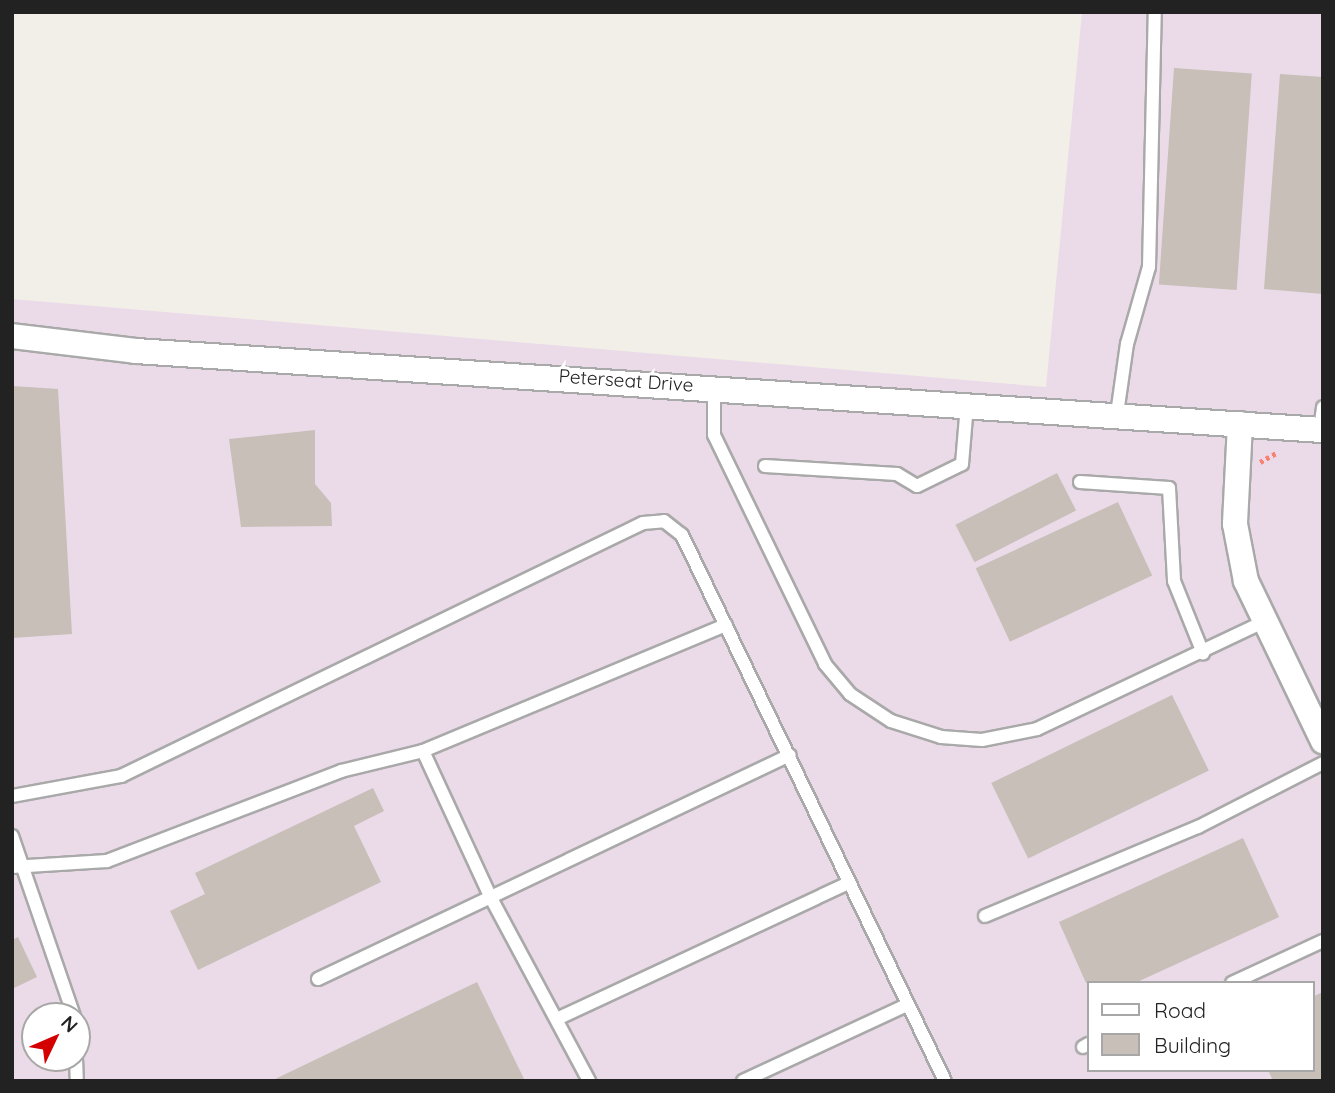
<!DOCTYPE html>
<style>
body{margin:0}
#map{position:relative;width:1335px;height:1093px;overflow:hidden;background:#f2efe9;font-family:Quicksand,sans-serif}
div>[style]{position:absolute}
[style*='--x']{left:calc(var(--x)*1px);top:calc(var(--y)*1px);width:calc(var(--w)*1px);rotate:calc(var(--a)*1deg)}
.industrial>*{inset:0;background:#ebdbe8}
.building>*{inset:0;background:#c7bfb8;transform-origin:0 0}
.path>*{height:4.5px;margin-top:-2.25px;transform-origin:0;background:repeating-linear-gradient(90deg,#fa8072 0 3.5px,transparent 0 7px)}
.roads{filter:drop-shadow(2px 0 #a9a9a9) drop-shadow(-2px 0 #a9a9a9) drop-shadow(0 2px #a9a9a9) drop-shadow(0 -2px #a9a9a9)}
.service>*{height:12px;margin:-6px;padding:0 6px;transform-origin:6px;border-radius:6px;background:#fff}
.minor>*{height:24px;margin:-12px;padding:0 12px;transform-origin:12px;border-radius:12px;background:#fff}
span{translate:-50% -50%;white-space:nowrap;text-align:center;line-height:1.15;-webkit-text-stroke:6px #fff;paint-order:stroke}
.street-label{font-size:19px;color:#222}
.frame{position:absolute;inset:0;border:14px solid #222;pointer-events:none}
.legend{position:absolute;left:1087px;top:981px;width:228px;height:91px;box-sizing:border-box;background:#fff;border:2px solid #a7a7a7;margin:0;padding:9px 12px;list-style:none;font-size:21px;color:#222}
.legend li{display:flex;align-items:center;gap:14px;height:35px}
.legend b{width:35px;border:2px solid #a7a7a7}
.north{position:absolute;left:21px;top:1002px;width:70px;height:70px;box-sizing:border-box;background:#fff;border:2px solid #a7a7a7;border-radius:50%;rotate:46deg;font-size:19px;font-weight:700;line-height:28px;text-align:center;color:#222}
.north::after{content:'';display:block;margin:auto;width:24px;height:32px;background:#d40000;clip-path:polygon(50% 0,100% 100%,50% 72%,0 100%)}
</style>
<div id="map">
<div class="industrial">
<i style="clip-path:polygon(evenodd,1082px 12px,1323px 12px,1323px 1081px,12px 1081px,12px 299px,1046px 387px,1082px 12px,1088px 983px,1312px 983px,1312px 1070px,1088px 1070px,1088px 983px,1082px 12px,35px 1016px,77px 1016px,77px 1058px,35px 1058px,35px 1016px)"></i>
</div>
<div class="building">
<i style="left:1174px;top:68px;width:78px;height:217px;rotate:4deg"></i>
<i style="clip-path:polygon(1280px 74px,1323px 77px,1323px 294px,1264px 289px)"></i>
<i style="clip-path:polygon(12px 386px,58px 389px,72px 634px,12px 638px)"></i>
<i style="clip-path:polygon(315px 430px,315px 484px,331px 503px,332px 526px,241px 527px,229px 439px)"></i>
<i style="left:1057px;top:473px;width:42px;height:114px;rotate:63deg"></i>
<i style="left:1118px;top:502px;width:81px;height:157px;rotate:65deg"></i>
<i style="left:1172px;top:695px;width:84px;height:201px;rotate:64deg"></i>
<i style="clip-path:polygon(373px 788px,384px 811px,354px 826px,381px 882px,198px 970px,170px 911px,205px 894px,195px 873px)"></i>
<i style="clip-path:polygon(1243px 838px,1279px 917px,1135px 983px,1086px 983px,1059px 922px)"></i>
<i style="clip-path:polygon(18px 937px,37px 977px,12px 989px,12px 940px)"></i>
<i style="clip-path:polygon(477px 982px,525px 1081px,271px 1081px)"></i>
<i style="clip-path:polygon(1323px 992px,1323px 1080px,1273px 1081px,1268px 1070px,1312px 1070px,1312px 997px)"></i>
</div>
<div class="path">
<i style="--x:1260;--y:462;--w:18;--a:-29"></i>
</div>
<div class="roads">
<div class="service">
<i style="--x:714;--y:387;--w:48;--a:90"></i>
<i style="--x:714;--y:435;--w:254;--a:64.1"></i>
<i style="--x:825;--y:664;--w:39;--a:50"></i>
<i style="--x:850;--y:694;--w:49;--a:33.4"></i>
<i style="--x:891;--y:721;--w:52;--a:17.7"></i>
<i style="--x:941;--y:737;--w:41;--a:4.2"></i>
<i style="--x:982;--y:740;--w:56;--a:-11.3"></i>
<i style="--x:1037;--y:729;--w:250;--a:-25.3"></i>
<i style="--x:1117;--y:414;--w:71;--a:-81.9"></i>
<i style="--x:1127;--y:344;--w:80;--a:-74.1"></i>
<i style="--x:1149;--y:267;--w:255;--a:-88.7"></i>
<i style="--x:1320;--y:429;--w:22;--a:-82"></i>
<i style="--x:765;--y:466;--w:132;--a:3.5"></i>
<i style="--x:897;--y:474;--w:23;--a:31"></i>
<i style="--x:917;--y:486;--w:50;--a:-26.1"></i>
<i style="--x:962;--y:464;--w:60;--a:-85.2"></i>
<i style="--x:1080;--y:482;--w:89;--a:3.9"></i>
<i style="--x:1169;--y:488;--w:93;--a:86.9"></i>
<i style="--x:1174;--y:581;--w:78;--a:68.1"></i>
<i style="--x:423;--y:751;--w:328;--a:-22.6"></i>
<i style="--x:12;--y:796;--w:111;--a:-10.4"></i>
<i style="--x:121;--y:776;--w:580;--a:-25.86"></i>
<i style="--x:643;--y:523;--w:21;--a:-5"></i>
<i style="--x:664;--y:521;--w:23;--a:38"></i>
<i style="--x:682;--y:535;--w:606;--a:64.28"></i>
<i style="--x:12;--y:836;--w:190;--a:71"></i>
<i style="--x:12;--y:867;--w:95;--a:-3.6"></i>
<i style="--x:107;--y:861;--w:251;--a:-21"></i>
<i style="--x:341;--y:771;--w:84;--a:-13.7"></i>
<i style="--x:423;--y:751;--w:162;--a:65.2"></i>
<i style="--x:491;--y:898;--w:208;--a:61.8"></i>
<i style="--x:985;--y:916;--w:231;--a:-22.7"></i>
<i style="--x:1198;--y:827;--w:140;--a:-27.1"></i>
<i style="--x:318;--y:979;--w:522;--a:-25.39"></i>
<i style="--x:1232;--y:983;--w:100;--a:-24.8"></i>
<i style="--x:559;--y:1018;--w:319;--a:-25"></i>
<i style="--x:1083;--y:1047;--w:6;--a:-31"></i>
<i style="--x:76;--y:1058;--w:23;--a:88"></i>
<i style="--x:743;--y:1081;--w:181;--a:-24.9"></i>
</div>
<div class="minor">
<i style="--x:12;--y:336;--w:125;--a:6.9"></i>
<i style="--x:136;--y:351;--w:1190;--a:3.81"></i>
<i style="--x:1240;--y:424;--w:100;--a:92.9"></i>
<i style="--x:1235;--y:524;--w:58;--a:79.1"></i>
<i style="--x:1246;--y:581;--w:178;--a:64.3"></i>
</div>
</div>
<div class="street-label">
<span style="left:626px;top:381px;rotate:4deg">Peterseat Drive</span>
</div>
<div class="frame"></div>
<ul class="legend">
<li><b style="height:9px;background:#fff"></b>Road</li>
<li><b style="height:19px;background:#c7bfb8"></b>Building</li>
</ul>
<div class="north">N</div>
</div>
